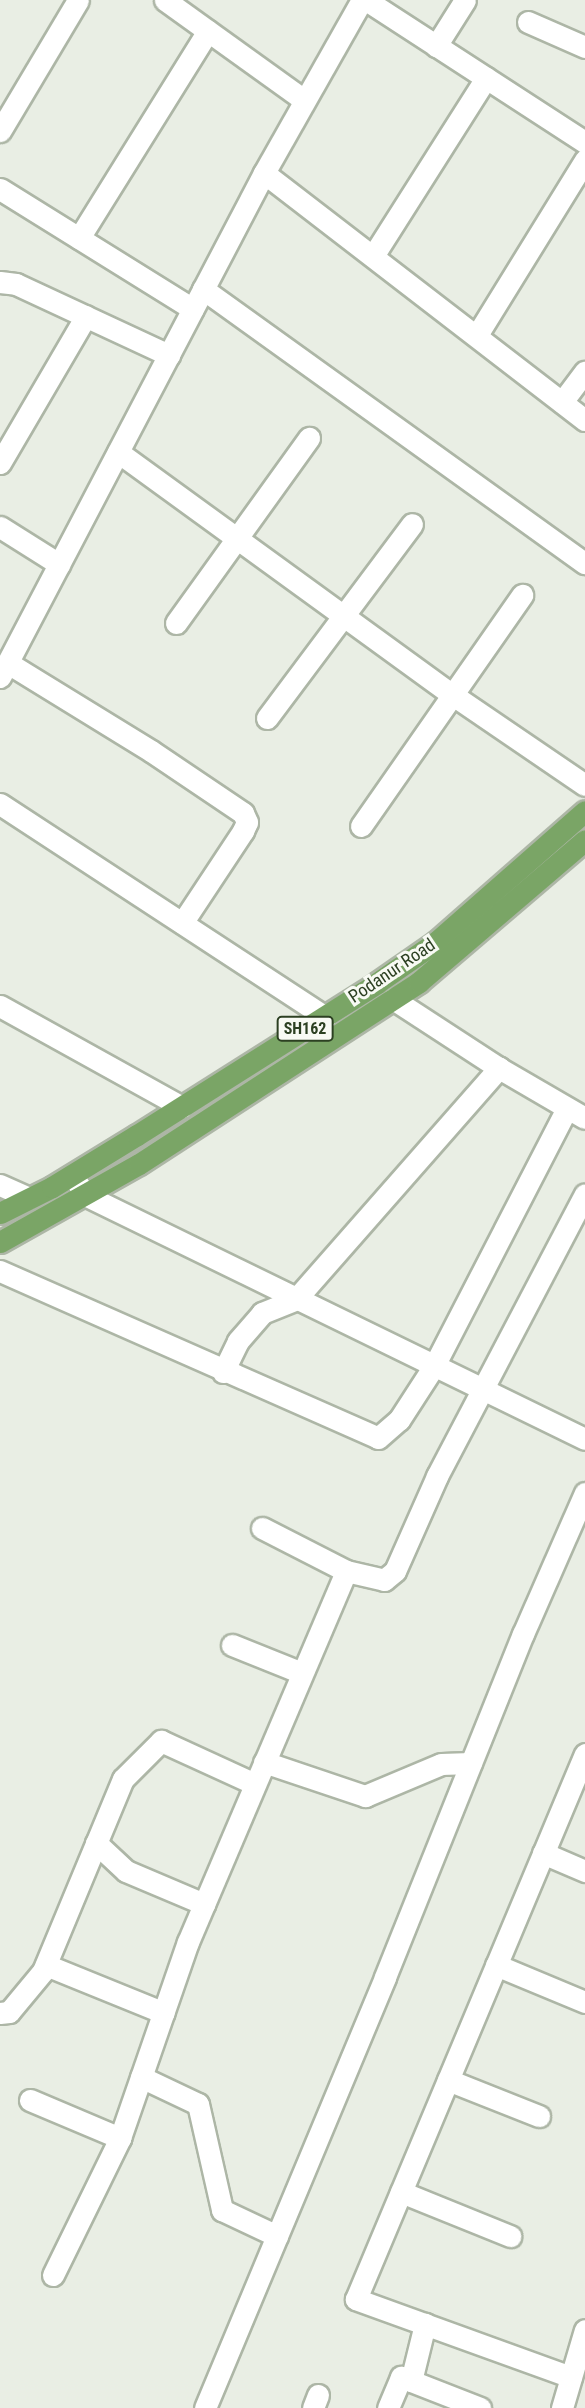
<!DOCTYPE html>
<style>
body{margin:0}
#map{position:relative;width:585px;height:2408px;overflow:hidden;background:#e9eee4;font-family:"Roboto Condensed",sans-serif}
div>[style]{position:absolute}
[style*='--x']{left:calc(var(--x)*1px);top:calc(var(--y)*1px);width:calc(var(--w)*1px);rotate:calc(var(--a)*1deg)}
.roads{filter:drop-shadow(2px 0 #adb6a6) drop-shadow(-2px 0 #adb6a6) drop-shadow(0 2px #adb6a6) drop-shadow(0 -2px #adb6a6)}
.minor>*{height:21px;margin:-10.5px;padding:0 10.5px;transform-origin:10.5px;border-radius:10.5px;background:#fff}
.major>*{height:21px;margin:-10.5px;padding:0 10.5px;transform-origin:10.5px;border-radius:10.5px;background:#7aa566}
span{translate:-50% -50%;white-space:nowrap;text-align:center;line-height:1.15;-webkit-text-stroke:6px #f8faf4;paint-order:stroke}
.shield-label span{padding:2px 5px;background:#f8faf4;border:2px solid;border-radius:5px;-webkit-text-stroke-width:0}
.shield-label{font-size:16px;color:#2c4022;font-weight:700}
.street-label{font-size:18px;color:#2c4022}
</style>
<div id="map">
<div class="roads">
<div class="minor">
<i style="--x:165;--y:0;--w:171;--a:35.7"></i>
<i style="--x:366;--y:0;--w:261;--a:33"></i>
<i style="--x:528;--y:22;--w:62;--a:23.7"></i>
<i style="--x:436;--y:46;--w:54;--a:-57.8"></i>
<i style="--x:0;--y:131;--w:152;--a:-59.2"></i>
<i style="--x:264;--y:173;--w:405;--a:37.6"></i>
<i style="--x:0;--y:189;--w:227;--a:31.9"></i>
<i style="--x:79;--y:238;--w:244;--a:-58.1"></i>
<i style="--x:373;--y:256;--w:211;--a:-57.6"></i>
<i style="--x:0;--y:282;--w:16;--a:7"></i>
<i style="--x:16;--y:284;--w:169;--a:24.9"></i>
<i style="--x:203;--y:289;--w:470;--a:35.7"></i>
<i style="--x:477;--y:335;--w:206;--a:-58.3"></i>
<i style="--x:562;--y:402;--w:38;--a:-53"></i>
<i style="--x:118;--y:452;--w:410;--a:36"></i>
<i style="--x:450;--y:693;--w:163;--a:34.3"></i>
<i style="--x:0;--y:463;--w:170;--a:-59.7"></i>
<i style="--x:0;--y:527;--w:70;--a:32.1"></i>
<i style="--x:176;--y:623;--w:228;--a:-54.3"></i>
<i style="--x:8;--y:663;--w:168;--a:31.6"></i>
<i style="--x:151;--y:751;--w:111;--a:34"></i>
<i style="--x:243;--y:813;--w:10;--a:66"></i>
<i style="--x:247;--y:822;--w:10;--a:114"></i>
<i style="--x:243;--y:831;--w:110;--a:123.5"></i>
<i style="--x:0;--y:677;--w:569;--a:-62.35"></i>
<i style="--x:264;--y:173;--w:199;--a:-60.5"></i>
<i style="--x:267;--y:718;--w:242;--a:-53.2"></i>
<i style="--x:0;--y:804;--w:389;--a:33.2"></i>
<i style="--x:361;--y:826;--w:282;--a:-55.1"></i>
<i style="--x:393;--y:999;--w:126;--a:33.1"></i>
<i style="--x:499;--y:1068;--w:99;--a:30.2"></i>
<i style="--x:0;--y:1006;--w:208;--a:29"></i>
<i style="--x:77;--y:1182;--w:15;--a:58"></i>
<i style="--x:85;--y:1195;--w:556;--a:26.01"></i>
<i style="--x:0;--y:1185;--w:32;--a:24"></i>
<i style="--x:0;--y:1271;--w:413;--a:23.8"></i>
<i style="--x:378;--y:1438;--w:28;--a:-41"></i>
<i style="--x:399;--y:1420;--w:64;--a:-57.1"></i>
<i style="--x:434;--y:1366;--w:290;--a:-62.7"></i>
<i style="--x:223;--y:1372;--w:34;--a:-64"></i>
<i style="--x:238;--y:1341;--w:37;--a:-49"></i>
<i style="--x:262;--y:1313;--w:37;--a:-22"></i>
<i style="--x:296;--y:1299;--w:308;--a:-48.7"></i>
<i style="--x:262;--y:1528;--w:97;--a:27.1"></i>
<i style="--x:232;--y:1645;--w:75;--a:21.8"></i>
<i style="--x:264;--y:1762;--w:107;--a:18.6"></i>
<i style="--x:365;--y:1796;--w:82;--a:-22.8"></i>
<i style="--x:441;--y:1764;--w:30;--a:-2"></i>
<i style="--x:96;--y:1843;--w:41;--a:43"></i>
<i style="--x:126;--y:1871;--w:85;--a:22.9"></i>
<i style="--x:543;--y:1853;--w:46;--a:23.2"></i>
<i style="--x:46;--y:1965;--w:127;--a:22.1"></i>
<i style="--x:496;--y:1965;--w:96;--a:22.6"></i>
<i style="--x:0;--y:2013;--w:9;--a:-6"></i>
<i style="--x:9;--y:2012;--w:53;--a:-50.3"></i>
<i style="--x:43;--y:1971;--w:208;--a:-67.4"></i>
<i style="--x:123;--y:1779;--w:54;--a:-45"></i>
<i style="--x:161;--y:1741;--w:103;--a:24.6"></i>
<i style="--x:141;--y:2077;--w:63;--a:25.3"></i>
<i style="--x:198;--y:2104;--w:109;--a:77.2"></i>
<i style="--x:222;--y:2210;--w:61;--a:25.3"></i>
<i style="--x:448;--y:2080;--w:98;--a:21.6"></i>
<i style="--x:30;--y:2100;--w:98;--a:22.9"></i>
<i style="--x:401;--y:2192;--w:118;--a:22"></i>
<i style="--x:53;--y:2275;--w:153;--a:-63.9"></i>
<i style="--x:120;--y:2138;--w:207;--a:-70.9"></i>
<i style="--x:188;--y:1942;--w:403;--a:-66.9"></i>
<i style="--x:346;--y:1571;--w:39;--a:13"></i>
<i style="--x:384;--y:1580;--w:14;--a:-39"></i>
<i style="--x:395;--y:1571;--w:104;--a:-66.1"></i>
<i style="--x:437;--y:1476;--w:318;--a:-62.3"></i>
<i style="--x:571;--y:2377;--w:229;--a:-160.1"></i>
<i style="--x:356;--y:2299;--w:591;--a:-67.21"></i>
<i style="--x:411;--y:2381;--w:59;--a:-76.2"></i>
<i style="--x:205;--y:2408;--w:467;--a:-67.3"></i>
<i style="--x:385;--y:1977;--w:370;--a:-68.1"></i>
<i style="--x:523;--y:1634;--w:154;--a:-66.3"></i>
<i style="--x:313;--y:2408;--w:14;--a:-69"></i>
<i style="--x:388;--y:2408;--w:34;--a:-67"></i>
<i style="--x:401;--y:2377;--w:85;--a:21.4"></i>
<i style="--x:562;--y:2408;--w:81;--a:-73.6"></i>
</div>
<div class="major">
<i style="--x:0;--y:1213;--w:58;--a:-26.6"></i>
<i style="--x:52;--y:1187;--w:100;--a:-31.5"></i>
<i style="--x:137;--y:1135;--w:284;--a:-32.3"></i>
<i style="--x:377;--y:983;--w:72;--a:-34.8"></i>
<i style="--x:436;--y:942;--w:198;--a:-41.3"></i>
<i style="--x:0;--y:1242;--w:159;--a:-29.3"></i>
<i style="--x:139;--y:1164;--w:334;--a:-33"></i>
<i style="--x:419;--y:982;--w:218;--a:-40.5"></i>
</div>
</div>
<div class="shield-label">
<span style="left:305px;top:1029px">SH162</span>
</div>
<div class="street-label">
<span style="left:392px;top:971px;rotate:-34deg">Podanur Road</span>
</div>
</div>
